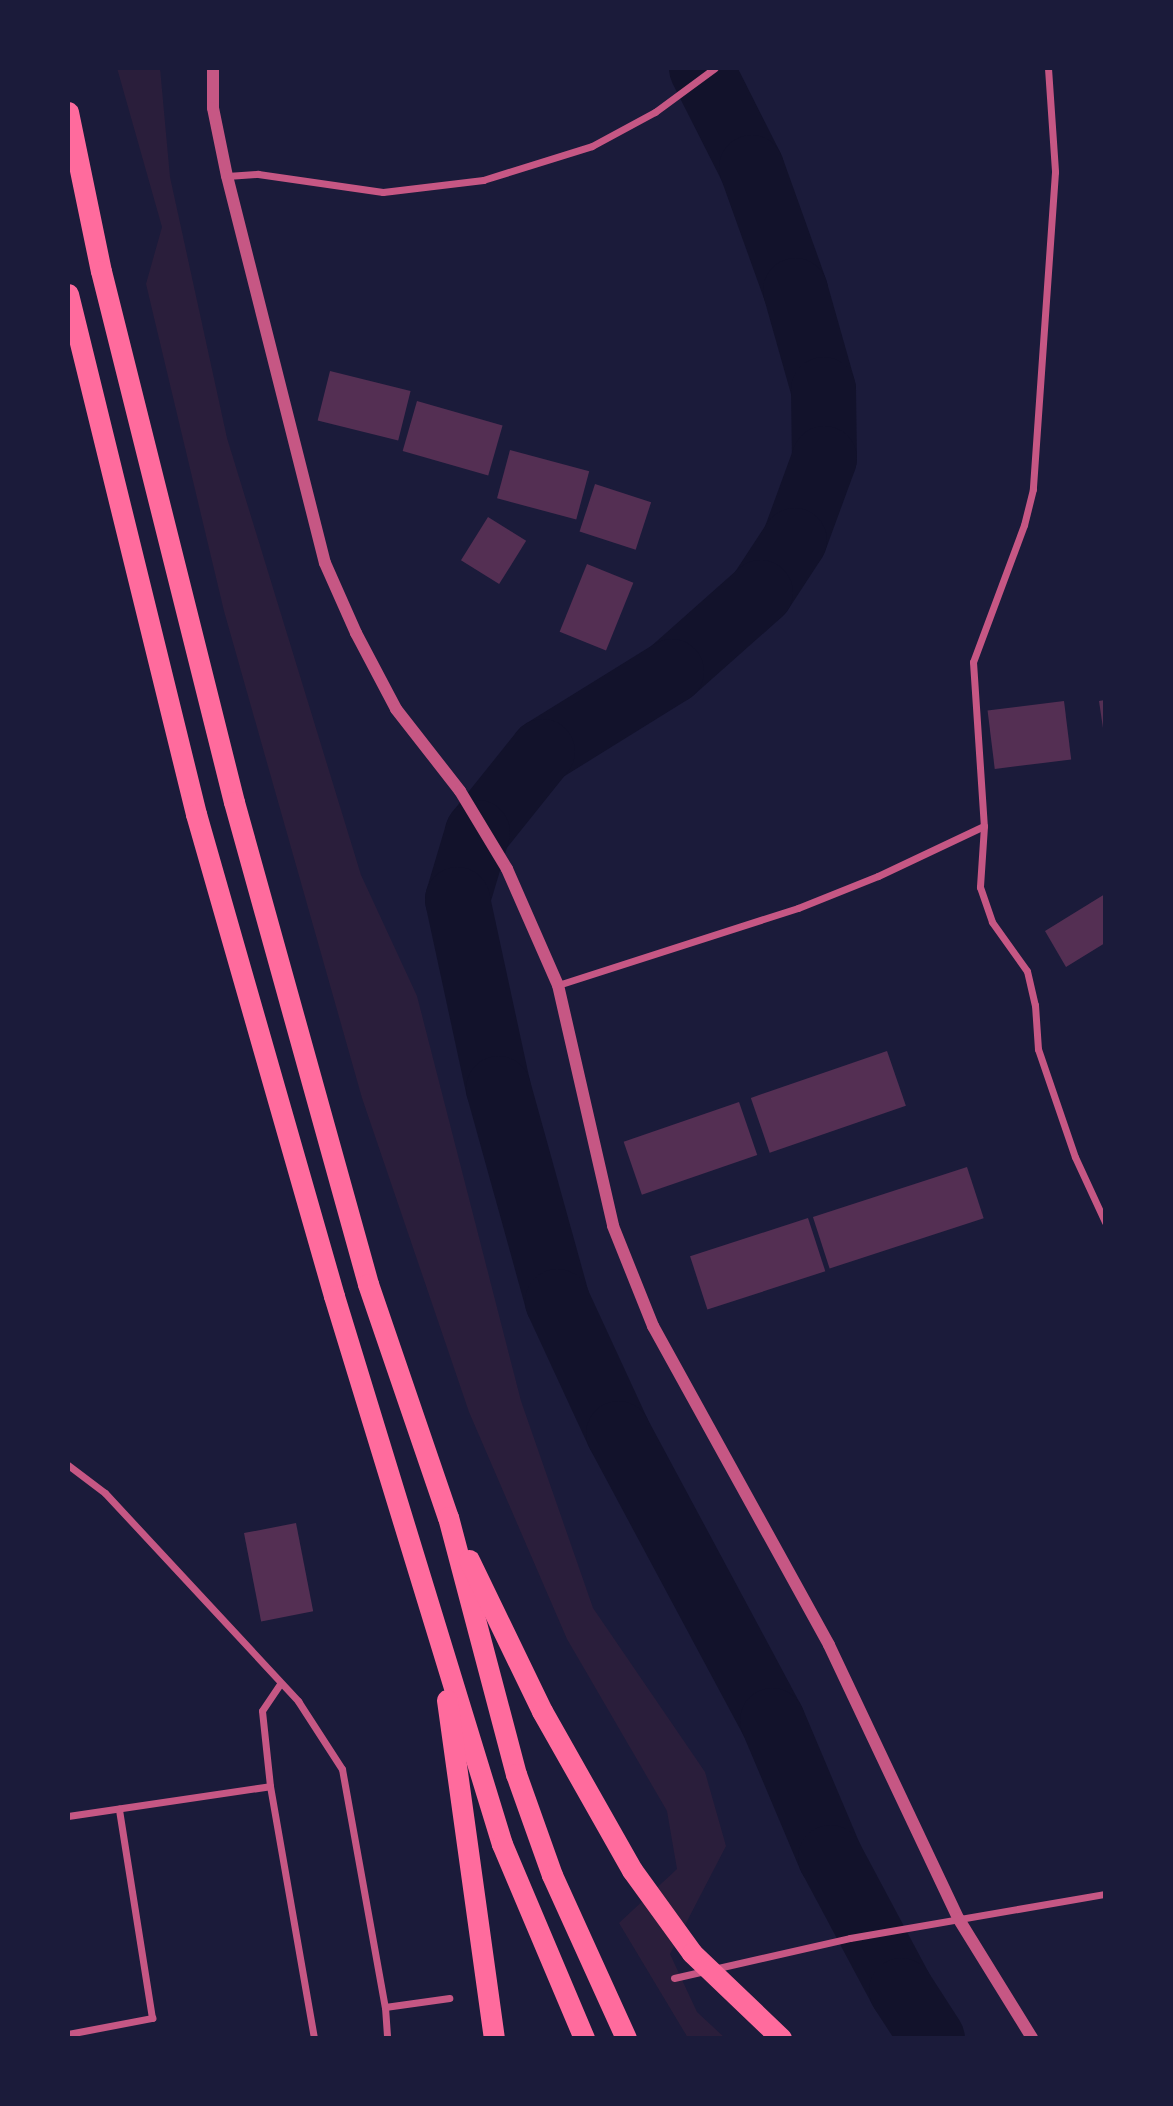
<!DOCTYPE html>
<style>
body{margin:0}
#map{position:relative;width:1173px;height:2106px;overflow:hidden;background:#1b1b3a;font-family:"Exo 2",sans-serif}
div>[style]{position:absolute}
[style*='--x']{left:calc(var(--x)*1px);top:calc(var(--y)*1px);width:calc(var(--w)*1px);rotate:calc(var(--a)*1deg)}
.green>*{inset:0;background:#2a1e3b}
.river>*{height:65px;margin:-32.5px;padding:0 32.5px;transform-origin:32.5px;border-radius:32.5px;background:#12122b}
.building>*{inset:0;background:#542f53;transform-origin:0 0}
.minor>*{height:7px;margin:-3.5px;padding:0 3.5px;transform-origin:3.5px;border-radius:3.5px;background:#c65784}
.tertiary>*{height:12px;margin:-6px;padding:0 6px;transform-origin:6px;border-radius:6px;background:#c65784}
.motorway>*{height:21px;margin:-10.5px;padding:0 10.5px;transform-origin:10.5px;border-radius:10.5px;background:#ff6b9d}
span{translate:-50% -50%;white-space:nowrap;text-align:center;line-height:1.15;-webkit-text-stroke:7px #1b1b3a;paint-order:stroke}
.frame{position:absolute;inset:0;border:70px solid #1b1b3a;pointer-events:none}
</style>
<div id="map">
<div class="green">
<i style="clip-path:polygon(117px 68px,160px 68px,170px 177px,227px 438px,361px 875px,417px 996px,521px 1401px,593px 1608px,705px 1772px,726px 1846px,670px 1954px,697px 2012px,725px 2038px,688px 2038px,619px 1923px,677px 1869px,667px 1811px,567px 1639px,469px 1412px,362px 1098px,224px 611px,146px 284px,162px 227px)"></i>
</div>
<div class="river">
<i style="--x:701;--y:68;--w:111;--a:63.2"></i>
<i style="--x:751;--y:167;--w:131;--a:70.3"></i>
<i style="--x:795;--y:290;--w:103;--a:74.2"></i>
<i style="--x:823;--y:389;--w:69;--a:89.2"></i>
<i style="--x:824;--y:458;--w:87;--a:110.1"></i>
<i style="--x:794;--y:540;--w:62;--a:123.2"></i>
<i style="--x:760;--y:592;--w:119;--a:138.4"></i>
<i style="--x:671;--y:671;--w:152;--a:148.2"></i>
<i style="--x:542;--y:751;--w:104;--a:128.7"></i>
<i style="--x:477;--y:832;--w:70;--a:106.6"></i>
<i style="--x:457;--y:899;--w:193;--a:77.8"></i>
<i style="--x:498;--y:1088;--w:221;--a:74.5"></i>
<i style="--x:557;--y:1301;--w:145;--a:65.2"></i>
<i style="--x:618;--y:1433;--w:326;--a:61.8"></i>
<i style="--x:772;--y:1720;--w:149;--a:67.1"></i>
<i style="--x:830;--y:1857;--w:151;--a:61.9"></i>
<i style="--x:901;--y:1990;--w:57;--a:57.1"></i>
</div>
<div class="building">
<i style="left:330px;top:371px;width:83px;height:51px;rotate:14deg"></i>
<i style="left:417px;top:401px;width:89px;height:52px;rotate:16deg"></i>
<i style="left:510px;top:450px;width:82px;height:50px;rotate:15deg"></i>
<i style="left:595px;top:484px;width:59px;height:50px;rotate:18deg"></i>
<i style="left:488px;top:517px;width:45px;height:51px;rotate:32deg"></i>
<i style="left:587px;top:564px;width:50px;height:73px;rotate:22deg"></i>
<i style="clip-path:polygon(1105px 700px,1105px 728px,1103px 728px,1099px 701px)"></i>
<i style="left:1064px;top:701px;width:59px;height:77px;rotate:83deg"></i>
<i style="clip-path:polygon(1105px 894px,1105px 943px,1066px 967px,1045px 931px)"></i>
<i style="left:887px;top:1051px;width:58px;height:144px;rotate:71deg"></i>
<i style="left:739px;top:1102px;width:56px;height:122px;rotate:71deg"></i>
<i style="left:967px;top:1167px;width:54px;height:162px;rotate:72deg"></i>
<i style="left:808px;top:1218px;width:56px;height:124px;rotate:72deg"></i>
<i style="left:296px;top:1523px;width:90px;height:53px;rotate:79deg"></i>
</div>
<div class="minor">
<i style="--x:1048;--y:68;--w:104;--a:86.1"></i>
<i style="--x:1055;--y:172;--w:318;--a:94"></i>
<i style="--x:1033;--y:489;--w:37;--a:104"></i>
<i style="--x:1024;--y:525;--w:146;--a:110.4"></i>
<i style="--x:973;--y:662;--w:164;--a:86.2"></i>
<i style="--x:984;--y:826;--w:61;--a:93.8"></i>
<i style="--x:980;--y:887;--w:37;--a:71"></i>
<i style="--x:992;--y:922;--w:60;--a:54.5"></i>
<i style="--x:1027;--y:971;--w:35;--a:77"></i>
<i style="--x:1035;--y:1005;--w:44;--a:86.1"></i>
<i style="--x:1038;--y:1049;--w:114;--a:71.1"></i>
<i style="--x:1075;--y:1157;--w:72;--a:65.2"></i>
<i style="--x:227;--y:176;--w:31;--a:-4"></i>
<i style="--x:258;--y:174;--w:126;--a:8.2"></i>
<i style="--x:383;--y:192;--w:101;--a:-6.8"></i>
<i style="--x:483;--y:180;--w:114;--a:-17.3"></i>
<i style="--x:592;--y:146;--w:72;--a:-28.4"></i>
<i style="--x:655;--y:112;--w:74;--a:-36.3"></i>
<i style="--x:558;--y:985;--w:252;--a:-17.8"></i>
<i style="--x:798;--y:908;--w:86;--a:-21.8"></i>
<i style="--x:878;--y:876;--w:117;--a:-25.3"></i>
<i style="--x:68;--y:1465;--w:46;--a:37.1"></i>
<i style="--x:105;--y:1493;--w:284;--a:47.1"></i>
<i style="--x:298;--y:1701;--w:81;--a:57.1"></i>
<i style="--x:342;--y:1769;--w:242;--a:79.8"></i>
<i style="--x:385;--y:2007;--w:31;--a:86"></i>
<i style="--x:280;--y:1684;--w:32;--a:124"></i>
<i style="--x:262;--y:1711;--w:75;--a:83.9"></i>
<i style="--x:270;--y:1786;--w:256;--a:80.1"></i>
<i style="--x:68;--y:1816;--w:204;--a:-8.4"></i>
<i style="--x:674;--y:1978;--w:180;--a:-12.8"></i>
<i style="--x:850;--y:1938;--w:259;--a:-9.8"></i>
<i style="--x:385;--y:2007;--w:65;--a:-8"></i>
<i style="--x:68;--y:2034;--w:86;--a:-10.8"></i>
<i style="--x:152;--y:2018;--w:212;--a:-99"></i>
</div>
<div class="tertiary">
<i style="--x:213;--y:68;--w:40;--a:90"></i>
<i style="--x:213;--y:108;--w:69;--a:78.4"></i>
<i style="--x:227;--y:176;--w:399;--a:75.8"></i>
<i style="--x:325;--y:563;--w:77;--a:66.1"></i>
<i style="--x:356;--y:633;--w:86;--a:62.2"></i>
<i style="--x:396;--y:709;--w:104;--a:52"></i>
<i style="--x:460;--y:791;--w:91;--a:58.9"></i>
<i style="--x:507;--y:869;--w:127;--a:66.3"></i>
<i style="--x:558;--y:985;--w:247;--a:77.1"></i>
<i style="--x:613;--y:1226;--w:108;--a:68.2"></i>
<i style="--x:653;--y:1326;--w:364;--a:61.1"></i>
<i style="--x:829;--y:1645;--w:302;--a:64.7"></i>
<i style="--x:958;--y:1918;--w:141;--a:58.3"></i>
</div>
<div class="motorway">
<i style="--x:68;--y:112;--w:162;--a:78.3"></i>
<i style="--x:101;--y:271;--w:547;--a:75.94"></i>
<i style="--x:234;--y:802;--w:500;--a:74.46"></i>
<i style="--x:368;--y:1284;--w:246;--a:71.1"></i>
<i style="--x:448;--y:1517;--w:266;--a:75.2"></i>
<i style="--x:516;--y:1774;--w:107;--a:70.4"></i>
<i style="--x:552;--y:1875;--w:179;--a:65.6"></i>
<i style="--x:68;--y:294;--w:536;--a:76.17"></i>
<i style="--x:196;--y:814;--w:501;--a:74.02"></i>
<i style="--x:334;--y:1296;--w:573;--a:72.96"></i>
<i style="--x:502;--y:1844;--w:211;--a:67.1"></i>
<i style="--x:469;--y:1560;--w:168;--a:64.2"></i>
<i style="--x:542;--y:1711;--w:183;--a:60.5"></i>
<i style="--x:632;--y:1870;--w:102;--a:54.1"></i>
<i style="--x:692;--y:1953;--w:123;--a:43.7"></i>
<i style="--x:447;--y:1700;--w:341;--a:82.1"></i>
</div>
<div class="frame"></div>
</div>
